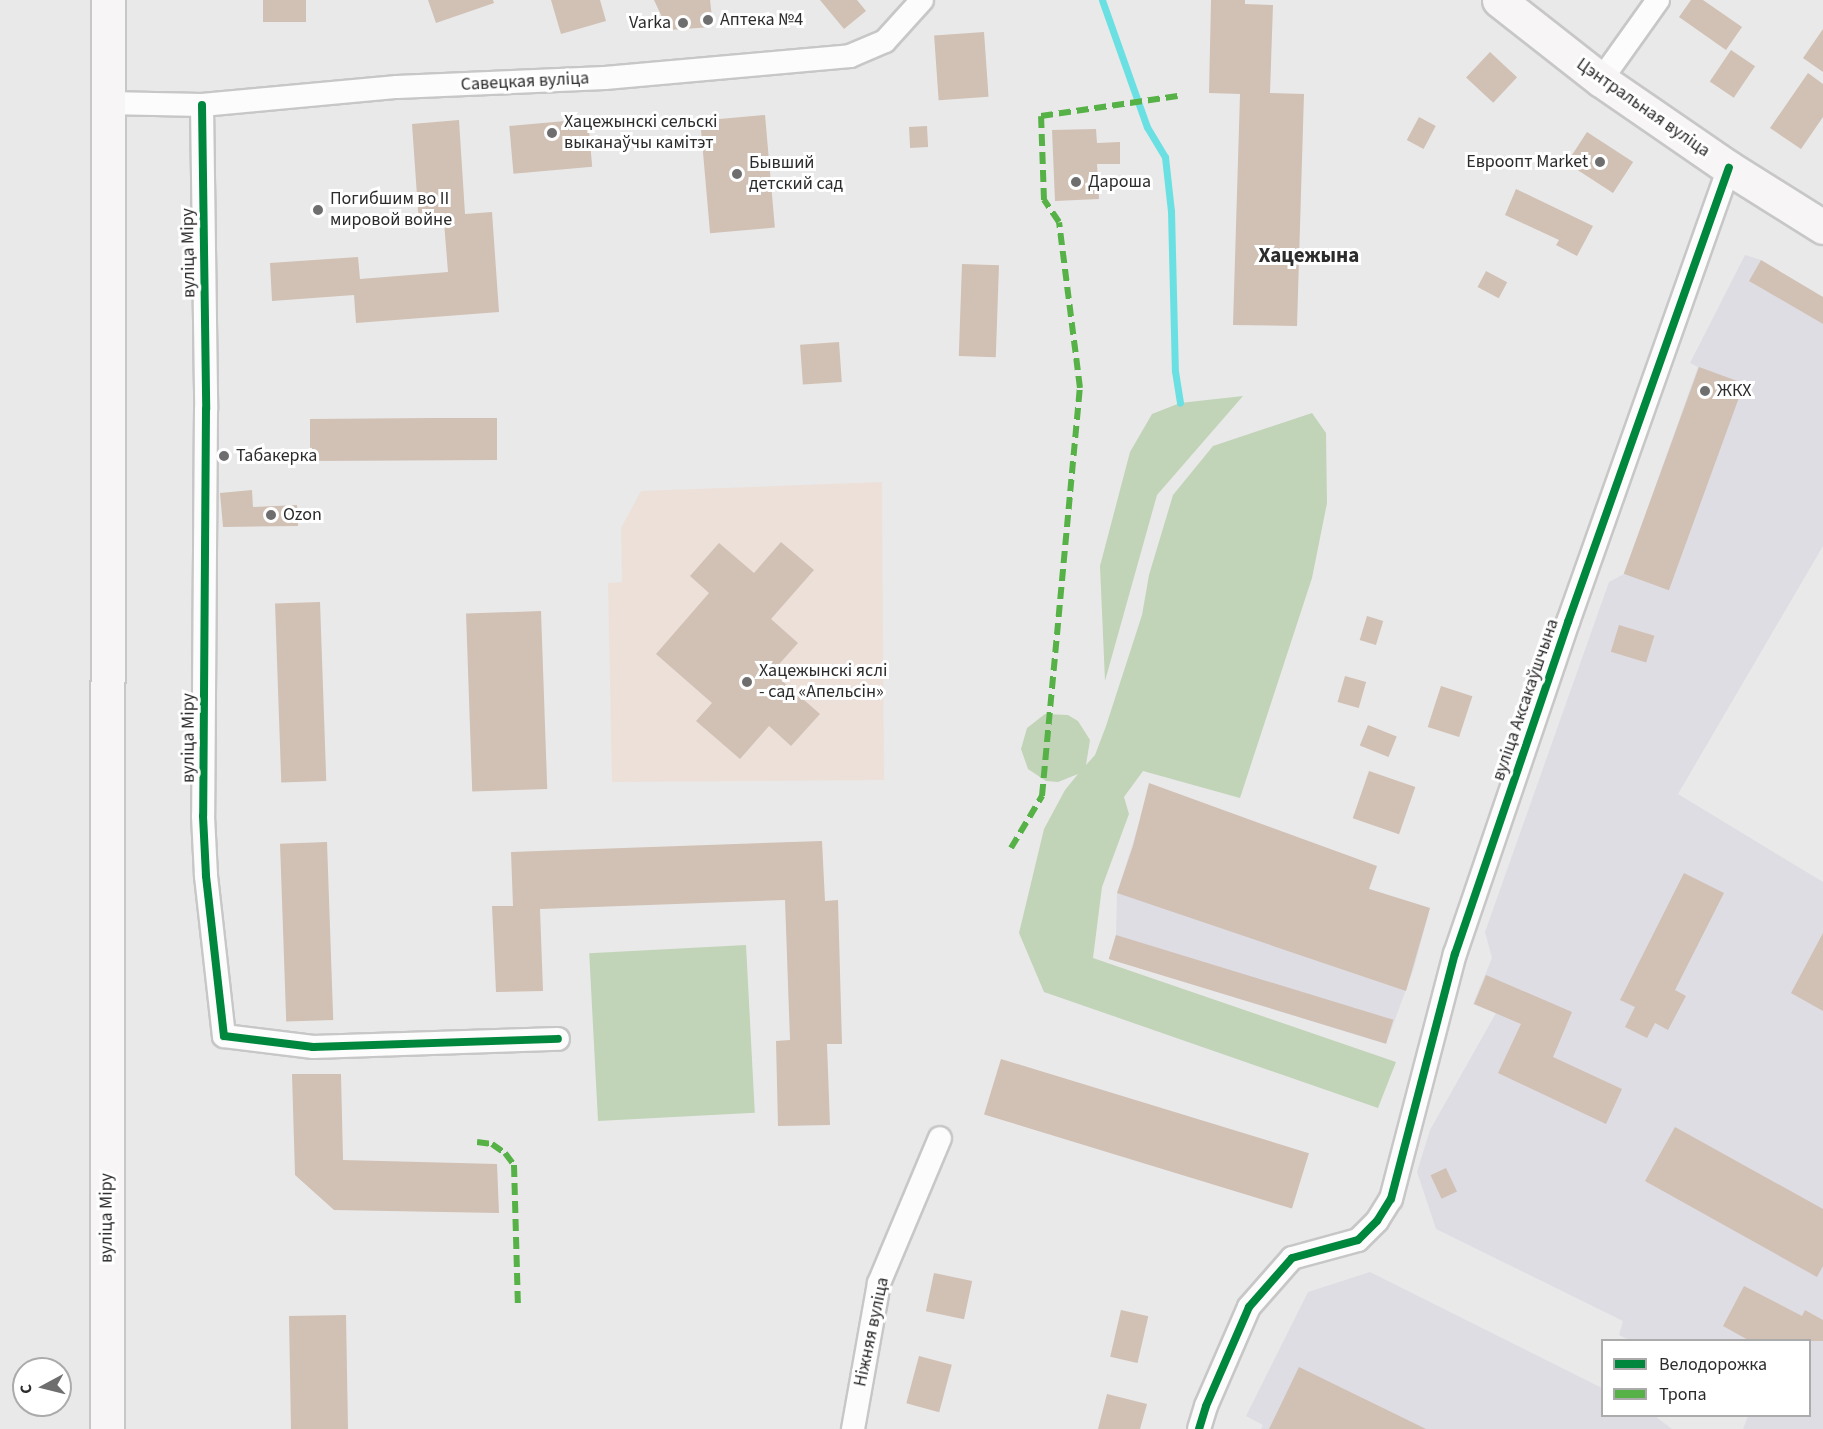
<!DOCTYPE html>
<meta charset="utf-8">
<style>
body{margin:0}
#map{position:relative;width:1823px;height:1429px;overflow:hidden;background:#e9e9e9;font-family:"Source Sans 3",sans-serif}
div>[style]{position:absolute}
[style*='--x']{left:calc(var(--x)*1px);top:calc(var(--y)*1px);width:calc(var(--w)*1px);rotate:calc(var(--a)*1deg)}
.built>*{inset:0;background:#dedde3}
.education>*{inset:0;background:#ece0d9}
.green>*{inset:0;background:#c1d4b8;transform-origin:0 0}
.stream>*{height:7px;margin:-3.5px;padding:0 3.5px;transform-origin:3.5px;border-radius:3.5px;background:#6ae0e3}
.building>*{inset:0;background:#d1c0b4;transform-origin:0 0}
.roads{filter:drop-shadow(2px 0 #c7c7c7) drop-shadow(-2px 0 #c7c7c7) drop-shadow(0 2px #c7c7c7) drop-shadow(0 -2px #c7c7c7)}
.street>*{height:22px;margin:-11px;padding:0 11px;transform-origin:11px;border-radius:11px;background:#fcfcfc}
.secondary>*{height:33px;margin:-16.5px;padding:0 16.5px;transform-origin:16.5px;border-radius:16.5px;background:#f7f5f5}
.quiet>*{height:6px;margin-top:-3px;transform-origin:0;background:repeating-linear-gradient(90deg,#56b246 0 12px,transparent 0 18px)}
.cycleway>*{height:8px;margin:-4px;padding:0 4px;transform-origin:4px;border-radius:4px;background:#00873e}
.dots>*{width:16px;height:16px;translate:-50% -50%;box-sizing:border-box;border:3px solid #fff;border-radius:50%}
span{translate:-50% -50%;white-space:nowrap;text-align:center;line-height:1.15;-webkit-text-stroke:6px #fff;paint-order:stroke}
.poi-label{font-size:18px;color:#2c2c2c}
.left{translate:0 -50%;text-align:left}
.right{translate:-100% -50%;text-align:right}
.street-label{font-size:18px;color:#2c2c2c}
.quarter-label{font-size:21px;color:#2c2c2c;font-weight:700}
.legend{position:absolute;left:1601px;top:1339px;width:210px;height:78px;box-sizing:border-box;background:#fff;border:2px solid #ababab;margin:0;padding:8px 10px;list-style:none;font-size:18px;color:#2c2c2c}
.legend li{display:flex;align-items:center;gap:12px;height:30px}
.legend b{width:30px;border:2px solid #ababab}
.north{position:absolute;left:12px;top:1357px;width:60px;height:60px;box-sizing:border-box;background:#fff;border:2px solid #ababab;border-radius:50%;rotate:263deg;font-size:16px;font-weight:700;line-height:24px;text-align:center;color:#2c2c2c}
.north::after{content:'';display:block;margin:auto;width:21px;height:27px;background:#6e6e6e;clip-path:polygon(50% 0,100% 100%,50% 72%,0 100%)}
</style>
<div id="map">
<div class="built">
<i style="clip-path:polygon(1745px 255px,1761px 260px,1750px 281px,1823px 324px,1823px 546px,1678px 794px,1823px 882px,1823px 1429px,1743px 1429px,1748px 1416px,1810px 1416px,1810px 1340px,1629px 1340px,1619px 1335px,1623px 1321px,1436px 1229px,1417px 1172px,1430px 1130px,1496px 1013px,1473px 1004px,1492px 958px,1485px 932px,1609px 582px,1624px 574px,1698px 367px,1690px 363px)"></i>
<i style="clip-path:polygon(1141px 817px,1430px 908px,1414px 968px,1386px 1044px,1109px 959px,1116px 935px,1117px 893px)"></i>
<i style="clip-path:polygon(1370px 1272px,1602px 1388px,1602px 1416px,1655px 1416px,1672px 1429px,1261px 1429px,1263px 1425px,1246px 1416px,1308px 1292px)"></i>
</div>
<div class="education">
<i style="clip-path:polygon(882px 482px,884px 780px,612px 782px,608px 583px,622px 582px,621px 528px,641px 491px)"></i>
</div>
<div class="green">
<i style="clip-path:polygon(1243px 396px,1157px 495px,1105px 681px,1100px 566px,1130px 452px,1152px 414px,1180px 403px)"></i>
<i style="clip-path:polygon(1312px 413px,1326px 433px,1327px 503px,1312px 578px,1240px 798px,1143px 771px,1124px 797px,1129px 814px,1102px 887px,1093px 958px,1396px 1062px,1378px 1108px,1044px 992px,1019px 933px,1044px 829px,1065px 790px,1078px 774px,1058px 782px,1046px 781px,1028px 769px,1021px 749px,1027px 728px,1045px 714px,1068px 715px,1078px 721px,1090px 740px,1086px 765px,1095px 755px,1106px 726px,1142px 615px,1149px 575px,1173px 495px,1213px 446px)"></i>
<i style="left:746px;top:945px;width:168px;height:157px;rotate:87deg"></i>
</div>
<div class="stream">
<i style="--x:1102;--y:0;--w:135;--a:70.5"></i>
<i style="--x:1147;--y:127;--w:35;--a:59"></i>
<i style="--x:1165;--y:157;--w:54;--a:83.7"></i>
<i style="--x:1171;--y:211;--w:160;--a:88.6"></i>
<i style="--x:1175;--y:371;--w:32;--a:81"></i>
</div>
<div class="building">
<i style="left:263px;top:0;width:43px;height:22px"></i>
<i style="clip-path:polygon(428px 0,493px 0,494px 3px,436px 23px)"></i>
<i style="clip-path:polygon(551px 0,600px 0,606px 21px,561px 34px)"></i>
<i style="clip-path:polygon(654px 0,710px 0,713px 27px,668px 30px)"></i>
<i style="clip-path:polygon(820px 0,857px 0,866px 11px,844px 29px)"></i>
<i style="clip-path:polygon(1211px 0,1245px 0,1245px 4px,1273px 5px,1270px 93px,1304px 94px,1297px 326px,1233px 325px,1240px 94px,1209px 93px)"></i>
<i style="clip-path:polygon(1691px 0,1703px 0,1742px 27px,1726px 50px,1679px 17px)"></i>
<i style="clip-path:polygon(1823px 29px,1823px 72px,1803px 58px)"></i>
<i style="left:984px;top:32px;width:65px;height:50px;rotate:86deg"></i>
<i style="left:1731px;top:50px;width:29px;height:38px;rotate:34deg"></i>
<i style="left:1490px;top:52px;width:37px;height:35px;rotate:43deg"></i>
<i style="clip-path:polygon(1808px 73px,1823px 84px,1823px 117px,1801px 149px,1770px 128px)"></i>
<i style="left:765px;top:115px;width:113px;height:65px;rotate:85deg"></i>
<i style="left:1419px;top:117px;width:19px;height:26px;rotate:28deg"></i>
<i style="left:588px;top:119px;width:48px;height:79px;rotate:85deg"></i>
<i style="clip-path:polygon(459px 120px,465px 214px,492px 212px,499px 312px,356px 323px,354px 295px,272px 301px,270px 263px,358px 257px,360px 279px,448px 272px,444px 222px,419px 224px,412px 124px)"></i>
<i style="left:927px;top:126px;width:21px;height:18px;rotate:87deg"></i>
<i style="clip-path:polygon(1096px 129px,1097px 143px,1120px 142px,1120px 164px,1097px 164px,1099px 199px,1055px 201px,1052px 130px)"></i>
<i style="left:1587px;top:132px;width:55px;height:37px;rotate:33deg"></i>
<i style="clip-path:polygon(1516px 189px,1593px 226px,1577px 256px,1556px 245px,1559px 240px,1505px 215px)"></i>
<i style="clip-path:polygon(1761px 260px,1823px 297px,1823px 324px,1749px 281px)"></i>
<i style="left:962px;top:264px;width:37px;height:92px;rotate:2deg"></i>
<i style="left:1486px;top:271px;width:24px;height:18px;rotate:28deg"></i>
<i style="left:839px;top:342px;width:40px;height:39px;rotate:86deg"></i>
<i style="left:1699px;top:367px;width:48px;height:220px;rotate:20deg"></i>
<i style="clip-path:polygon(431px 418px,497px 418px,497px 460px,310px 461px,310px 419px)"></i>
<i style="clip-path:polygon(252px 490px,253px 507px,297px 505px,298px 526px,223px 527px,220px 493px)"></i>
<i style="clip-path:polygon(781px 542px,814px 570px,771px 619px,798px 643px,772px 672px,820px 714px,791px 746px,769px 726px,740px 759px,696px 721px,712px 703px,656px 654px,709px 593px,690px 576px,719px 543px,754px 573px)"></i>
<i style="left:320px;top:602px;width:179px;height:45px;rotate:88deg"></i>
<i style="left:541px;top:611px;width:178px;height:75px;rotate:88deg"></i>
<i style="left:1367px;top:616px;width:17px;height:25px;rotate:17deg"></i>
<i style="left:1619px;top:625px;width:37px;height:28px;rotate:17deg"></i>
<i style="left:1345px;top:676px;width:22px;height:27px;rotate:16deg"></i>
<i style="left:1441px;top:686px;width:33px;height:43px;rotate:18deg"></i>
<i style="left:1368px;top:725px;width:31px;height:22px;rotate:22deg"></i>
<i style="left:1369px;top:771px;width:49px;height:50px;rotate:19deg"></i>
<i style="clip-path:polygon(1149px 783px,1377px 866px,1369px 889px,1430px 908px,1406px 991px,1117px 893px,1133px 846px)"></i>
<i style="clip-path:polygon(822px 841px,825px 901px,838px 900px,842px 1044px,827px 1044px,830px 1125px,778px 1126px,776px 1041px,790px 1040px,785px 900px,540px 909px,543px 991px,496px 992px,492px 906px,513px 906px,511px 852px)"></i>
<i style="left:327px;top:842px;width:178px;height:47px;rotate:88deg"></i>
<i style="clip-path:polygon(1684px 873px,1724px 893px,1675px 990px,1686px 996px,1668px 1030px,1655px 1023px,1647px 1038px,1625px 1027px,1635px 1007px,1620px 1000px)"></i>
<i style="clip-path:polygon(1823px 933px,1823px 1011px,1791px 993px)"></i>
<i style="left:1116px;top:935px;width:290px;height:25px;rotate:17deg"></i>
<i style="clip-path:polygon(1486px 975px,1572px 1012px,1553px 1057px,1622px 1089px,1606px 1124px,1498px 1073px,1521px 1024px,1474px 1004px)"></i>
<i style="left:1001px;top:1059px;width:322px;height:58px;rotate:17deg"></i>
<i style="clip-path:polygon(292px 1074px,341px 1074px,343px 1160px,497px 1164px,499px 1213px,334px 1210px,295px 1175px)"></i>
<i style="clip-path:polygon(1675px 1127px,1823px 1209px,1823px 1266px,1817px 1277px,1645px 1181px)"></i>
<i style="left:1446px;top:1168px;width:26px;height:17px;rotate:65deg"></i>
<i style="left:934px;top:1273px;width:39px;height:39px;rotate:12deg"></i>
<i style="clip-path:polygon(1744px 1286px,1802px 1316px,1805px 1310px,1823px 1320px,1823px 1341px,1750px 1341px,1723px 1326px)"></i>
<i style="left:1121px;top:1310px;width:28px;height:48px;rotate:13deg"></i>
<i style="left:346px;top:1315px;width:114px;height:57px;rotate:89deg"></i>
<i style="left:919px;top:1356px;width:34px;height:49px;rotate:15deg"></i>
<i style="clip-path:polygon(1299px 1367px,1426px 1429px,1269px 1429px)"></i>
<i style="clip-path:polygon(1107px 1394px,1147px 1404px,1140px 1429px,1098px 1429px)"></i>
</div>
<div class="roads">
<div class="street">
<i style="--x:1601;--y:80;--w:98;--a:-54.5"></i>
<i style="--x:107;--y:103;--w:95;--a:1.2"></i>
<i style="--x:202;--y:105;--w:196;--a:-5.3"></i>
<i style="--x:397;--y:87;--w:208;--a:-2.5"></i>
<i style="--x:605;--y:78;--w:246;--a:-5.1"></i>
<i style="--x:850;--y:56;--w:38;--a:-23"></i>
<i style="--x:885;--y:41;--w:55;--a:-47.9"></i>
<i style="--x:202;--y:105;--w:304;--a:89.2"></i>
<i style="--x:206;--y:409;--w:407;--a:90.4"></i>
<i style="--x:203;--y:816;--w:60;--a:87.1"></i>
<i style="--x:206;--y:876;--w:161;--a:83.6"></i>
<i style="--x:224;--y:1036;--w:90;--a:7"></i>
<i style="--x:313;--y:1047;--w:245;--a:-1.9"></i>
<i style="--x:853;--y:1429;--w:148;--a:-79.9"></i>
<i style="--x:879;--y:1283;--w:157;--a:-67.2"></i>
<i style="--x:1199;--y:1429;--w:24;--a:-73"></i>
<i style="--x:1206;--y:1406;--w:108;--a:-66.5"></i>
<i style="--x:1249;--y:1307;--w:65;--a:-48.7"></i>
<i style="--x:1292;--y:1258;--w:68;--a:-15.3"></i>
<i style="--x:1358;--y:1240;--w:27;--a:-45"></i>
<i style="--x:1377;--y:1221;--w:26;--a:-58"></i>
<i style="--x:1391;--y:1199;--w:253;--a:-75.4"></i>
<i style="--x:1455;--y:954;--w:351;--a:-71.2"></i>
<i style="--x:1568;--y:622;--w:482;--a:-70.5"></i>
</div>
<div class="secondary">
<i style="--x:1499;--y:0;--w:130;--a:38.1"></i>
<i style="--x:1601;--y:80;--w:155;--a:34.5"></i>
<i style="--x:1729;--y:168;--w:111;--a:32.1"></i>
<i style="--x:107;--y:1429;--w:1429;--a:-89.96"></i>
</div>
</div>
<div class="quiet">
<i style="--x:1011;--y:848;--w:61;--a:-59.2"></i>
<i style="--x:1042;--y:796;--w:410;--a:-84.7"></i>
<i style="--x:1080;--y:388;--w:167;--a:-97.2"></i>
<i style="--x:1059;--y:222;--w:27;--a:-124"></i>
<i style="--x:1044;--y:200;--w:84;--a:-92"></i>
<i style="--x:1041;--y:116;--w:138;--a:-8.3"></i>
<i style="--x:477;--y:1142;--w:15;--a:8"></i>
<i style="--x:492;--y:1144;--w:16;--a:35"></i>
<i style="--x:505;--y:1153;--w:15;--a:53"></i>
<i style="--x:514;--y:1165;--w:139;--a:88.4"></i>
</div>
<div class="cycleway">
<i style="--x:202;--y:105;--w:304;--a:89.2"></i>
<i style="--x:206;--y:409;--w:407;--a:90.4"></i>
<i style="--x:203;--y:816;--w:60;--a:87.1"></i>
<i style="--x:206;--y:876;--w:161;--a:83.6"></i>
<i style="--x:224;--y:1036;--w:90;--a:7"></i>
<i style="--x:313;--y:1047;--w:245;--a:-1.9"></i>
<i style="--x:1199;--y:1429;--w:24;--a:-73"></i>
<i style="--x:1206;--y:1406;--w:108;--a:-66.5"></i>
<i style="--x:1249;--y:1307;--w:65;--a:-48.7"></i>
<i style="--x:1292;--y:1258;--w:68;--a:-15.3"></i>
<i style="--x:1358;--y:1240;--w:27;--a:-45"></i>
<i style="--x:1377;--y:1221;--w:26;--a:-58"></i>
<i style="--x:1391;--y:1199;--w:253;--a:-75.4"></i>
<i style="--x:1455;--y:954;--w:351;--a:-71.2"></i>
<i style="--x:1568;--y:622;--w:482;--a:-70.5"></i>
</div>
<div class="dots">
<i style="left:708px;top:20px;background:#6e6e6e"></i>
<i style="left:683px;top:23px;background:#6e6e6e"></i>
<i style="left:552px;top:133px;background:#6e6e6e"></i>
<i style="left:1600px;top:162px;background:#6e6e6e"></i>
<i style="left:737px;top:174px;background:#6e6e6e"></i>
<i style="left:1076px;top:182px;background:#6e6e6e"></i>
<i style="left:318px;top:210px;background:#6e6e6e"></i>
<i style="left:1705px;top:391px;background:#6e6e6e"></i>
<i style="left:224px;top:456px;background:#6e6e6e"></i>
<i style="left:271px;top:515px;background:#6e6e6e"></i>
<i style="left:747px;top:682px;background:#6e6e6e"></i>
</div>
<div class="poi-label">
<span class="left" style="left:720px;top:20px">Аптека №4</span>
<span class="right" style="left:671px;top:23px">Varka</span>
<span class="left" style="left:564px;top:133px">Хацежынскі сельскі<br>выканаўчы камітэт</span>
<span class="right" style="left:1588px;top:162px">Евроопт Market</span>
<span class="left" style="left:749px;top:174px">Бывший<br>детский сад</span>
<span class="left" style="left:1088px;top:182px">Дароша</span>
<span class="left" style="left:330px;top:210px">Погибшим во II<br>мировой войне</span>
<span class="left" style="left:1717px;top:391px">ЖКХ</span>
<span class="left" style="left:236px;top:456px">Табакерка</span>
<span class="left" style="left:283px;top:515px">Ozon</span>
<span class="left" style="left:759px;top:682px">Хацежынскі яслі<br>- сад «Апельсін»</span>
</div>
<div class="street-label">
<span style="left:525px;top:82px;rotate:-3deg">Савецкая вуліца</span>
<span style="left:1643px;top:108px;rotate:35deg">Цэнтральная вуліца</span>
<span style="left:189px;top:253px;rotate:-91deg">вуліца Міру</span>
<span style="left:1526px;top:700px;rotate:-71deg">вуліца Аксакаўшчына</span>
<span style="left:189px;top:738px;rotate:-90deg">вуліца Міру</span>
<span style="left:107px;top:1218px;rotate:-90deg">вуліца Міру</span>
<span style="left:872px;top:1332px;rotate:-78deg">Ніжняя вуліца</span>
</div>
<div class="quarter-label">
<span style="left:1309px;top:255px">Хацежына</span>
</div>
<ul class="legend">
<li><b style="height:8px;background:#00873e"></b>Велодорожка</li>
<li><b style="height:8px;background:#56b246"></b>Тропа</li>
</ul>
<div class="north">С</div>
</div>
